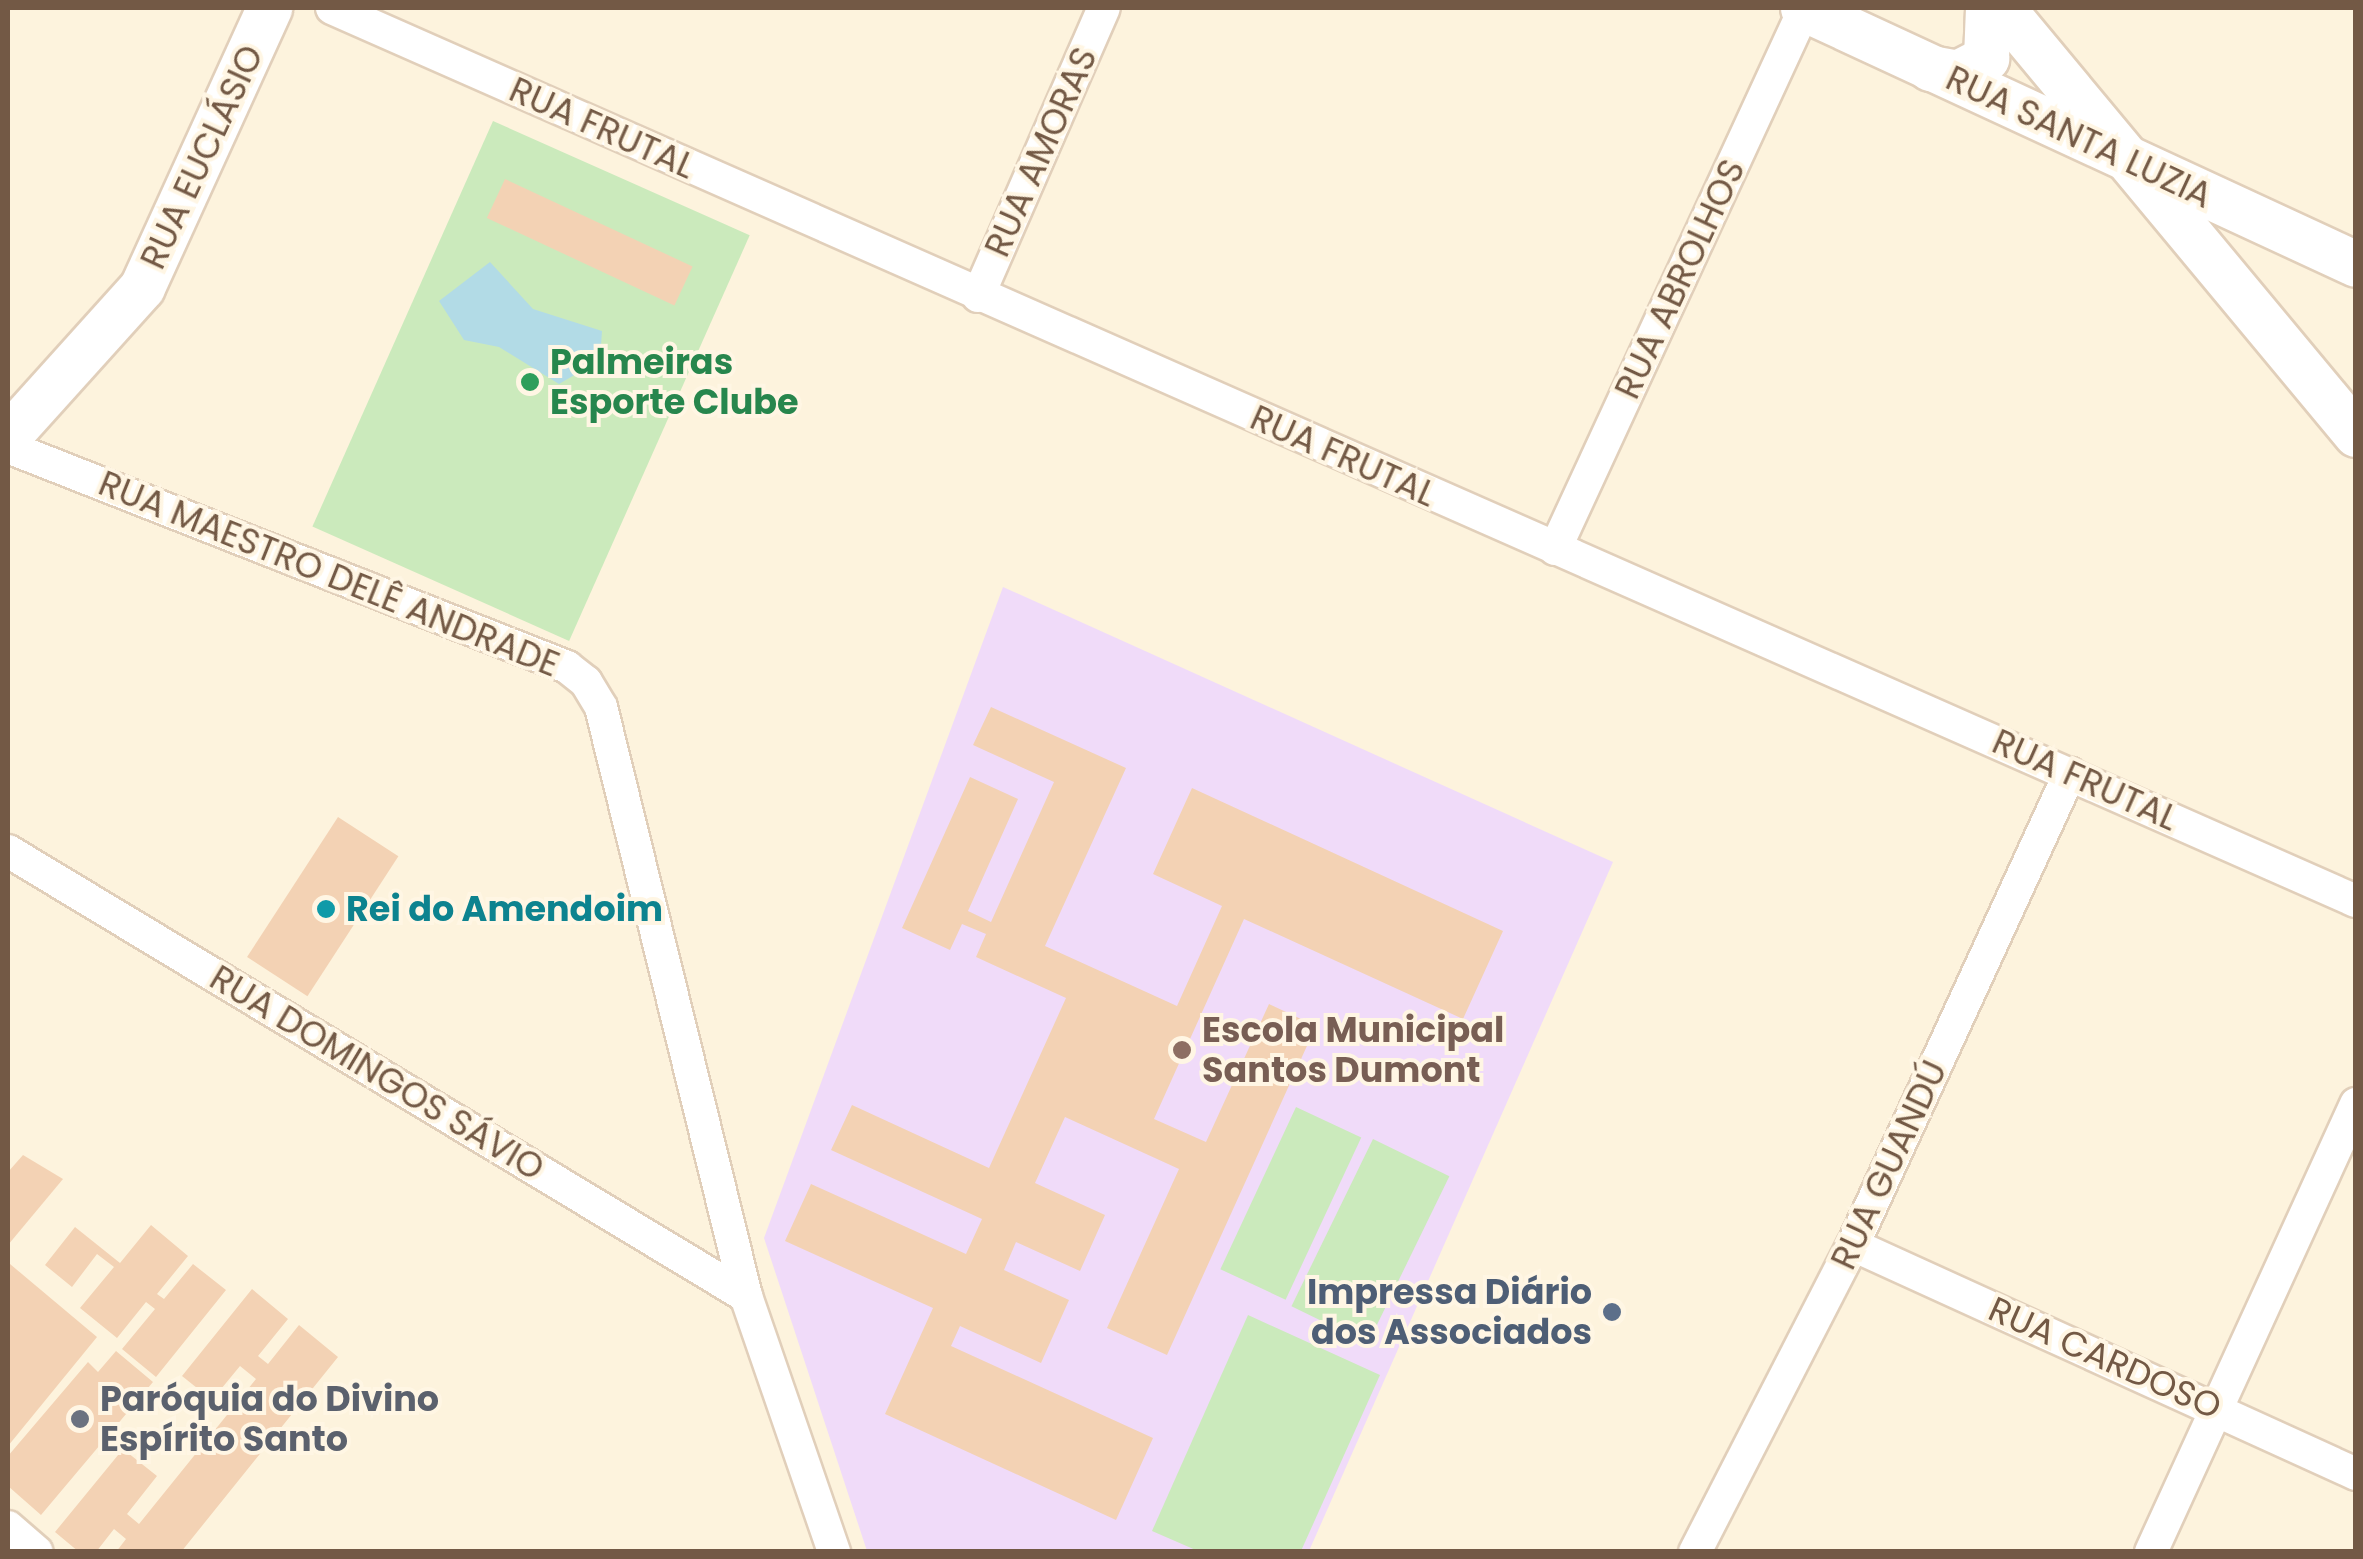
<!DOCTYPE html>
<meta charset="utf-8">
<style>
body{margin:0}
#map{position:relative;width:2363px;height:1559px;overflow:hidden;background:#fdf3dd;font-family:Poppins,sans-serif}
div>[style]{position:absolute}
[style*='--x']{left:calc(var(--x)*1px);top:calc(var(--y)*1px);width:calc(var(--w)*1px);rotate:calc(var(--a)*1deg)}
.education>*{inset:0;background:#f0dbf9}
.green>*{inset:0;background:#cbeabc;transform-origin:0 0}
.water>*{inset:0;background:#b2dbe6}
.building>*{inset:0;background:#f3d2b4;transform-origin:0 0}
.roads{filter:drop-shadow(2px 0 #e1cfba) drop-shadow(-2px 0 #e1cfba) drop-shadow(0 2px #e1cfba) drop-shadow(0 -2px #e1cfba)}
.street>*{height:32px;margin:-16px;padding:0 16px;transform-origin:16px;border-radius:16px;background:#fff}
.secondary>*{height:45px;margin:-22.5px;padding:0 22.5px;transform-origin:22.5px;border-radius:22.5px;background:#fff}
.dots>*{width:28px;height:28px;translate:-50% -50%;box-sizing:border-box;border:5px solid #fff6e4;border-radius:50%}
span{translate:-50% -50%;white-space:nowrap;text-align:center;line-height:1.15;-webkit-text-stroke:8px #fff6e4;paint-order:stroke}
.street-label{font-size:35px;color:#735945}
.leisure-label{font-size:35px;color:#27864d;font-weight:700}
.left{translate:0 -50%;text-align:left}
.culture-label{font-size:35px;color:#0d838f;font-weight:700}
.education-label{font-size:35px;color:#785e54;font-weight:700}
.service-label{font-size:35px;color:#4e5e75;font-weight:700}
.right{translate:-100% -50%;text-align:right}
.worship-label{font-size:35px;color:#5b616d;font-weight:700}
.frame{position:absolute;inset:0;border:10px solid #735945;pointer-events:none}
</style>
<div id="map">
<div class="education">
<i style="clip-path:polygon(1003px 587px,1613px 862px,1309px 1551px,867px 1551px,764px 1238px)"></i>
</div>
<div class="green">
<i style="left:493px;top:121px;width:281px;height:444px;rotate:24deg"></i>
<i style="left:1296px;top:1107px;width:72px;height:179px;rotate:25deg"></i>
<i style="left:1373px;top:1139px;width:85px;height:186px;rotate:26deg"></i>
<i style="clip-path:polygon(1248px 1315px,1380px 1375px,1301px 1551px,1198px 1551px,1152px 1531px)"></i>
</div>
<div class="water">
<i style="clip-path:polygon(490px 262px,533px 309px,602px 331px,600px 360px,559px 384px,499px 347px,464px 340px,439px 301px)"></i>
</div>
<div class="building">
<i style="left:505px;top:179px;width:207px;height:43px;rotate:25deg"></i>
<i style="clip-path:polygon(991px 707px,1126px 768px,1045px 946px,1177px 1006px,1222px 906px,1153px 874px,1192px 788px,1503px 931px,1463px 1019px,1244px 919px,1154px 1119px,1206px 1142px,1269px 1004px,1316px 1026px,1167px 1355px,1107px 1328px,1179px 1169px,1065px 1117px,1035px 1183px,1105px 1215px,1080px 1271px,1016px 1242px,1004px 1270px,1069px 1300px,1041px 1363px,960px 1326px,951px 1346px,1153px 1438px,1116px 1520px,885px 1414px,933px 1308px,785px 1241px,811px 1184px,966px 1254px,982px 1219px,831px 1150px,852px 1105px,989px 1168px,1066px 998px,976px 957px,986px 934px,962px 924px,950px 950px,902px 928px,970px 777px,1018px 799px,968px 911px,991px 922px,1054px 782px,973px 745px)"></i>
<i style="left:338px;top:817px;width:72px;height:167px;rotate:33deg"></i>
<i style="clip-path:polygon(23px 1155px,63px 1179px,8px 1245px,8px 1172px)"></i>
<i style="clip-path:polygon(151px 1225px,188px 1256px,157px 1294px,164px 1299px,193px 1264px,226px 1290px,156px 1377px,122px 1349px,155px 1309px,146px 1302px,117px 1338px,80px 1308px,114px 1267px,97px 1254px,72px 1287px,45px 1265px,75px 1227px,120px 1263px)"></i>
<i style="clip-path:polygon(10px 1264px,97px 1337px,8px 1446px,8px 1268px)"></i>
<i style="clip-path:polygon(252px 1289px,288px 1319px,258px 1356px,268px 1364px,299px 1325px,338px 1357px,181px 1552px,116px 1552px,126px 1539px,114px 1529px,96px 1552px,79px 1552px,55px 1532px,123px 1449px,157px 1476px,127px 1514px,139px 1524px,256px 1379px,240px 1366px,212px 1400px,182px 1376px)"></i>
<i style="clip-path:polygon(116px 1351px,153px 1382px,41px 1515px,8px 1486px,8px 1456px,88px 1362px,98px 1372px)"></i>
</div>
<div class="roads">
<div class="street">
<i style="--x:332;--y:8;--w:2212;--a:23.81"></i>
<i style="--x:978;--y:296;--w:314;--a:-66.4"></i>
<i style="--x:8;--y:447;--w:601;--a:21.48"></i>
<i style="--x:567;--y:667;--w:24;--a:38"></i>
<i style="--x:586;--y:682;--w:29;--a:59"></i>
<i style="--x:601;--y:707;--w:607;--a:76.17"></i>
<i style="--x:746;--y:1296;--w:271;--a:71"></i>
<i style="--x:1555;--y:549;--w:596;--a:-65.2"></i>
<i style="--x:8;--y:851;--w:862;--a:31.09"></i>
<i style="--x:1853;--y:1245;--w:553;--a:24.48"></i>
<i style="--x:8;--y:1527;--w:38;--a:41"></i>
<i style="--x:1695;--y:1552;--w:345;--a:-62.8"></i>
<i style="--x:1853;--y:1245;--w:519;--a:-65.31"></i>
<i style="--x:2151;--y:1552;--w:493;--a:-65.4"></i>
</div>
<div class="secondary">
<i style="--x:1803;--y:8;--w:609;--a:24.84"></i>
<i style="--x:2002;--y:8;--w:554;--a:50.27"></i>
<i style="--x:1930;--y:68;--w:27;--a:10"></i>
<i style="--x:1957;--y:73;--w:33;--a:-27"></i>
<i style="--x:1986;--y:58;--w:50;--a:-87.7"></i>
<i style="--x:8;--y:436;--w:200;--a:-48"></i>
<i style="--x:142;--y:287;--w:307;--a:-65.5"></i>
</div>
</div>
<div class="dots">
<i style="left:530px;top:382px;background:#2e9e5b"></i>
<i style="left:326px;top:909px;background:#0f9aa8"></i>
<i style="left:1182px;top:1050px;background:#8d6e63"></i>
<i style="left:1612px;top:1312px;background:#5c6f8a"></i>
<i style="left:80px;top:1419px;background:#6b7280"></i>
</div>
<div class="street-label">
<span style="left:602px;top:128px;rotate:24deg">RUA FRUTAL</span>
<span style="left:2079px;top:137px;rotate:25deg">RUA SANTA LUZIA</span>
<span style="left:1041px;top:152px;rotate:-66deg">RUA AMORAS</span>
<span style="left:202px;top:157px;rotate:-65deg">RUA EUCLÁSIO</span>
<span style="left:1680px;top:279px;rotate:-65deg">RUA ABROLHOS</span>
<span style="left:1343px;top:456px;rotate:24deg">RUA FRUTAL</span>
<span style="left:329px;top:574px;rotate:22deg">RUA MAESTRO DELÊ ANDRADE</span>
<span style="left:2085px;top:780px;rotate:24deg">RUA FRUTAL</span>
<span style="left:377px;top:1073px;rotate:31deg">RUA DOMINGOS SÁVIO</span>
<span style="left:1889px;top:1165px;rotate:-65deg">RUA GUANDÚ</span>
<span style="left:2105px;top:1358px;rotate:24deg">RUA CARDOSO</span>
</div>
<div class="leisure-label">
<span class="left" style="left:550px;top:382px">Palmeiras<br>Esporte Clube</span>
</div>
<div class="culture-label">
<span class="left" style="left:346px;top:909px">Rei do Amendoim</span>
</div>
<div class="education-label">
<span class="left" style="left:1202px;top:1050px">Escola Municipal<br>Santos Dumont</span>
</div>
<div class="service-label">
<span class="right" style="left:1592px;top:1312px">Impressa Diário<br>dos Associados</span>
</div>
<div class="worship-label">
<span class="left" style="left:100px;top:1419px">Paróquia do Divino<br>Espírito Santo</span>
</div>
<div class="frame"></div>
</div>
